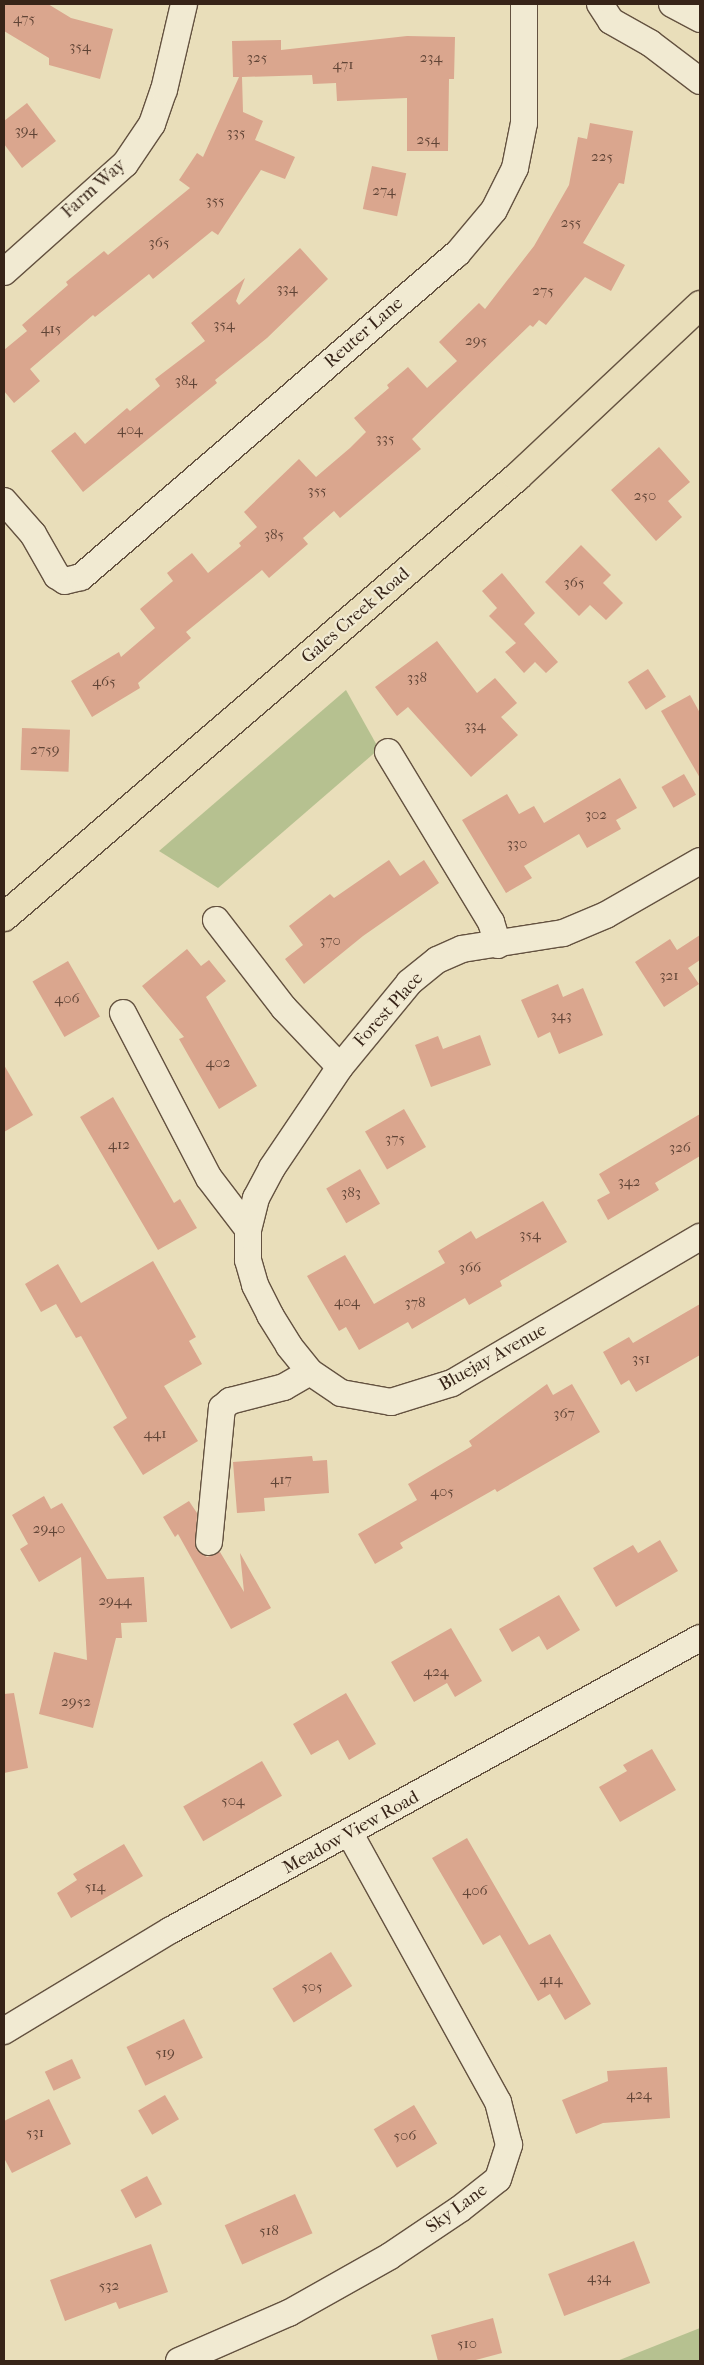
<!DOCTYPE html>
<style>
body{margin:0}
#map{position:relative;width:704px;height:2365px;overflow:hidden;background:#e9deba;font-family:"IM FELL French Canon",serif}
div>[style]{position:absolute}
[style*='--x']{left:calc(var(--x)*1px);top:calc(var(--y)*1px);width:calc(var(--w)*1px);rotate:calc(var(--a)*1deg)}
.green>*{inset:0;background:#b6c190}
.building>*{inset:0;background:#daa68e;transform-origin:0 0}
.roads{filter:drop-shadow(1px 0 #645240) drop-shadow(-1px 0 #645240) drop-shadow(0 1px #645240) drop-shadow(0 -1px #645240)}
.minor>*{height:26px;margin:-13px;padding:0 13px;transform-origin:13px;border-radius:13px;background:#f1ead2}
.major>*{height:28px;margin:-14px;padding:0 14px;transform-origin:14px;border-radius:14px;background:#e9deba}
span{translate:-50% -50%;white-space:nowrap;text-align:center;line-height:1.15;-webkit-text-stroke:4.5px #f1ead2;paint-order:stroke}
.number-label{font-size:15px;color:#604436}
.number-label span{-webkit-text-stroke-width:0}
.street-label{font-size:18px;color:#372418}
.frame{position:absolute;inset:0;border:5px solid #372418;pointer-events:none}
</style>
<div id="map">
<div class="green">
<i style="clip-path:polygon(346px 690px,379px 749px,218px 888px,159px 851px)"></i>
<i style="clip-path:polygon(700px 2328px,700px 2361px,617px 2361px)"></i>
</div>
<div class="building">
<i style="clip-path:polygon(4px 4px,48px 4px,71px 18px,113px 29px,100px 79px,49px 65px,49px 58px,4px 31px)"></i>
<i style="clip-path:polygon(407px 36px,455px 37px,454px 79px,449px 79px,448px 151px,407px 151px,407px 98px,337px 101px,336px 83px,313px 84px,312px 75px,242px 77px,243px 112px,263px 121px,255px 140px,295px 157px,285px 179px,261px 170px,218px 235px,212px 231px,153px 279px,149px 274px,95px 317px,93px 315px,30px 369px,40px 381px,14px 403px,4px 391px,4px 350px,27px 331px,22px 325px,68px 285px,66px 282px,104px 251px,108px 255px,190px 188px,179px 180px,197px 153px,203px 157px,239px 77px,233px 77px,232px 41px,281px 40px,281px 50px)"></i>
<i style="clip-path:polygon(27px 103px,56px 141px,22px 168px,4px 144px,4px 121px)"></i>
<i style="clip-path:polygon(590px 123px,633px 131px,624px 184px,619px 183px,583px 243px,625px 265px,611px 291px,585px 277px,546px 325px,539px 320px,533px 327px,530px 325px,412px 439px,421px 449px,340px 518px,334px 511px,303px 538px,308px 544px,269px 578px,262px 570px,186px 632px,191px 638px,138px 683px,140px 688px,92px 717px,71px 681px,119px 652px,121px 657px,155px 628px,140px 609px,173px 581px,167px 573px,192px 553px,208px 573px,241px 546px,239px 543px,257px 527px,244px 512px,299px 459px,316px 477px,350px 448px,366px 432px,354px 418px,389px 388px,387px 385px,408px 367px,427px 388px,457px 361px,439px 342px,479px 303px,485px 309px,534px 246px,569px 185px,578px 137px,587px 139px)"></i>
<i style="left:372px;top:166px;width:35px;height:44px;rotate:12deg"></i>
<i style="clip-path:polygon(300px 248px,328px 279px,267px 338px,215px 380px,217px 383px,83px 492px,51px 451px,75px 432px,85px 444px,127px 408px,130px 411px,160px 386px,155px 379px,205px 341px,191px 323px,245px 278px,236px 301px,239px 305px)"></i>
<i style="clip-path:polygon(659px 447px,690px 482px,668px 501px,682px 517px,656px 541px,611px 490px)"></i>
<i style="clip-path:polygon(581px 545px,611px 575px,603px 583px,623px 603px,606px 620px,590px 605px,579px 616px,545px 582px)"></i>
<i style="clip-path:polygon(502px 573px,535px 613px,524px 624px,558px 662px,546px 673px,535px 662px,524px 673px,505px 652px,516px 643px,489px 616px,497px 608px,482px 591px)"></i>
<i style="clip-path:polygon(437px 641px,477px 693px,495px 678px,517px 703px,501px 717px,518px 735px,471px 777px,408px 707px,397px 716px,375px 687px)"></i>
<i style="left:648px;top:669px;width:33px;height:24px;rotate:57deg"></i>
<i style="clip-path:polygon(690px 695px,700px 713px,700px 778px,661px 711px)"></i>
<i style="left:22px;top:728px;width:48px;height:42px;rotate:2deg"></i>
<i style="left:684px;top:774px;width:24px;height:26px;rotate:60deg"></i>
<i style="clip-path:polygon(620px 778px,637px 808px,616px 820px,621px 829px,587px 848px,579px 834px,524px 866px,532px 878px,506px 893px,462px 820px,507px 794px,519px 814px,534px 806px,544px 823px)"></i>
<i style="clip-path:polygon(389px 860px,400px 876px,424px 860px,439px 883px,363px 936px,304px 984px,285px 959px,303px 945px,289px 926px,330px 894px,334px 898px)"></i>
<i style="clip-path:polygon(700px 935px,700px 960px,688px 968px,699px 984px,664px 1007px,635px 962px,670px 939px,677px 950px)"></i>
<i style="clip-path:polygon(187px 949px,201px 966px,209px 960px,226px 981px,206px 997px,257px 1086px,219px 1109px,179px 1039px,184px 1037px,142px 986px)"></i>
<i style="left:68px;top:961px;width:64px;height:41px;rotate:60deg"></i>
<i style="clip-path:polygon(558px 984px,563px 997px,583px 988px,603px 1035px,559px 1054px,550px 1032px,538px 1038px,521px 1000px)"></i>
<i style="clip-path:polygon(480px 1035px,491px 1065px,431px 1087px,415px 1045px,438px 1036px,443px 1049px)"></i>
<i style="clip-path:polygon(4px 1065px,33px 1115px,4px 1132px)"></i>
<i style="clip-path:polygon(113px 1097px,174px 1203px,180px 1199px,197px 1228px,158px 1250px,80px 1117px)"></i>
<i style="left:404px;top:1109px;width:44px;height:45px;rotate:60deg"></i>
<i style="clip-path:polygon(700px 1114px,700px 1156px,655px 1183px,659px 1190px,608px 1220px,597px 1200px,610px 1193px,599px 1174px)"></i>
<i style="left:360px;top:1169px;width:40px;height:39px;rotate:60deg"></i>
<i style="clip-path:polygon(543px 1201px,567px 1242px,500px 1281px,502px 1286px,469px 1305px,465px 1298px,412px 1329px,408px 1322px,359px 1350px,346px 1327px,339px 1331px,307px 1276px,345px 1255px,374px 1304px,445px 1263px,438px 1251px,471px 1231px,476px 1239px)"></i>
<i style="clip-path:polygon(153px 1261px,196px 1337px,189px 1341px,202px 1364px,164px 1386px,198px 1441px,143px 1475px,113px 1427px,127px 1418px,81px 1336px,76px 1338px,56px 1304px,41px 1312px,25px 1284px,58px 1264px,81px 1303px)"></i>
<i style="clip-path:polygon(700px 1304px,700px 1355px,636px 1392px,629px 1380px,621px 1385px,603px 1352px,629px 1337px,633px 1343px)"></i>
<i style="clip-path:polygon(547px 1384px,553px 1395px,572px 1384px,600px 1432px,497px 1492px,495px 1489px,400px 1543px,403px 1548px,375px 1564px,358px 1534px,417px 1500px,408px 1484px,472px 1446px,469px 1441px)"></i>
<i style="clip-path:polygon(312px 1456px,313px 1461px,327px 1460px,329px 1493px,264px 1498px,265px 1511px,237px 1513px,233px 1462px)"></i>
<i style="clip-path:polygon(44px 1496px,51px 1509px,62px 1503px,107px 1579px,144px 1577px,147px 1622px,121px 1623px,122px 1638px,116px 1638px,93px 1728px,39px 1714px,54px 1652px,87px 1660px,81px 1557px,39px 1582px,20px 1549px,28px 1544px,12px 1515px)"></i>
<i style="clip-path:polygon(189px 1501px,197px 1513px,196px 1549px,207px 1557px,220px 1552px,244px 1592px,240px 1553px,271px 1608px,231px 1629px,178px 1534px,175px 1537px,163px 1517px)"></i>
<i style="clip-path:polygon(660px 1540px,678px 1571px,616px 1607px,593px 1568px,633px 1545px,638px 1553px)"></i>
<i style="clip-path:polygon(559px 1595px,580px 1630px,547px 1650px,539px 1636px,512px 1652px,499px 1629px)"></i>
<i style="clip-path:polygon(451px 1628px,482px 1681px,455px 1697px,447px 1683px,414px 1702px,391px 1662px)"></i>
<i style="clip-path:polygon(14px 1693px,28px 1768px,4px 1773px,4px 1694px)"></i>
<i style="clip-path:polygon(346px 1693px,376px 1744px,349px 1760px,338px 1740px,311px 1755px,293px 1724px)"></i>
<i style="clip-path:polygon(652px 1749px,676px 1790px,620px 1822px,599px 1787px,627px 1771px,623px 1765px)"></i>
<i style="left:262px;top:1761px;width:40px;height:91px;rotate:60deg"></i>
<i style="clip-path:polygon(467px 1838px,529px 1945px,550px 1934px,591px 2004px,565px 2020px,550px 1994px,538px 2001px,500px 1935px,483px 1945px,432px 1858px)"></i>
<i style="clip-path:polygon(124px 1844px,143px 1876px,71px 1918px,57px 1893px,77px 1880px,73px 1874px)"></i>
<i style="left:331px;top:1952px;width:40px;height:69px;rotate:58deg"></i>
<i style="left:184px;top:2019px;width:43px;height:64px;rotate:64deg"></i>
<i style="left:72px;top:2059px;width:21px;height:30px;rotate:65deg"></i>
<i style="clip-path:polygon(667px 2067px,670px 2118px,603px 2123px,576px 2134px,562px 2100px,608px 2081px,607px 2071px)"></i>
<i style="left:165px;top:2095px;width:28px;height:31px;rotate:60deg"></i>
<i style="clip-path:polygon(49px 2099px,71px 2144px,12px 2173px,4px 2158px,4px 2121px)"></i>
<i style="left:414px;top:2105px;width:45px;height:47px;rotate:59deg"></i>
<i style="left:147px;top:2176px;width:32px;height:30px;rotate:62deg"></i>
<i style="left:295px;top:2194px;width:43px;height:77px;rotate:66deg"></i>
<i style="left:634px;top:2241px;width:45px;height:92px;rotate:69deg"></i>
<i style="clip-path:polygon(151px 2244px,168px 2292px,119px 2309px,116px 2302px,65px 2321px,50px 2280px)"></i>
<i style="clip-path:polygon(493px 2318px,502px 2353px,472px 2361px,438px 2361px,431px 2335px)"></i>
</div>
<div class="roads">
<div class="minor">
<i style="--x:600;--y:4;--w:20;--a:57"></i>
<i style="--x:611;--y:21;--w:45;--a:29.4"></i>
<i style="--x:650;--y:43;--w:63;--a:37.2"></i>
<i style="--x:672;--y:4;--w:32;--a:28"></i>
<i style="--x:4;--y:272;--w:162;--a:-41.8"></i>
<i style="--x:125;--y:164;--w:48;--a:-56"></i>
<i style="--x:152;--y:124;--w:36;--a:-71"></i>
<i style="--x:164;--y:90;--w:88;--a:-76.9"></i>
<i style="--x:4;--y:501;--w:44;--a:48.7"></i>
<i style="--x:33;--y:534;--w:48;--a:60.3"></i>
<i style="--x:57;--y:576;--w:9;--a:32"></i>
<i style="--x:65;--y:581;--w:16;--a:-14"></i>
<i style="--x:81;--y:577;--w:496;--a:-40.7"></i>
<i style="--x:457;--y:254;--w:57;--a:-49.9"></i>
<i style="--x:494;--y:210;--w:47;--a:-63.4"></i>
<i style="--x:515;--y:168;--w:46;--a:-78.7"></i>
<i style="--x:524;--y:123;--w:119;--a:-90"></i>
<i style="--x:388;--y:752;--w:199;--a:58.8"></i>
<i style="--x:491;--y:922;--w:24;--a:73"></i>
<i style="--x:700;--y:861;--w:108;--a:150.1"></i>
<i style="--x:606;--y:915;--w:47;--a:157.3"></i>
<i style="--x:563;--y:933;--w:102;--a:171"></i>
<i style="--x:462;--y:949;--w:27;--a:156"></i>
<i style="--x:437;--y:960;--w:36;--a:141"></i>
<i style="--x:409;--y:983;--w:109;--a:129.4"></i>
<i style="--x:340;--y:1067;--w:122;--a:124"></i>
<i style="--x:272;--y:1168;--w:34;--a:118"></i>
<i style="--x:256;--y:1198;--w:32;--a:104"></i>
<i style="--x:248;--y:1229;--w:31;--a:90"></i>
<i style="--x:248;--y:1260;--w:26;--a:74"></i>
<i style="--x:255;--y:1285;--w:34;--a:63"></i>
<i style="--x:270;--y:1315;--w:36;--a:58"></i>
<i style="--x:289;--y:1346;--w:33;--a:51"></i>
<i style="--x:310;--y:1372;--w:37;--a:34"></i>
<i style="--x:341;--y:1393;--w:51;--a:10.2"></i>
<i style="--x:391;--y:1402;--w:64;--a:-17.3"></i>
<i style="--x:452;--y:1383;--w:288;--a:-30.5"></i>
<i style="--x:216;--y:920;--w:111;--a:52.3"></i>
<i style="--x:284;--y:1008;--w:81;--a:46.5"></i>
<i style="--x:123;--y:1013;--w:186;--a:62.5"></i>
<i style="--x:209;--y:1178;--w:64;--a:52.6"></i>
<i style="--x:209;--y:1542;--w:135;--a:-84.5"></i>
<i style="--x:222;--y:1408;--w:11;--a:-41"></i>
<i style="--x:230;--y:1401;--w:56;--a:-14.5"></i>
<i style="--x:284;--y:1387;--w:30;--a:-30"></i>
<i style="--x:4;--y:2031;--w:195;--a:-31.2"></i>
<i style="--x:171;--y:1930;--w:604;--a:-28.9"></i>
<i style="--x:179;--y:2361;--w:120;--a:-23.6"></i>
<i style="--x:289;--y:2313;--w:116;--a:-29.4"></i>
<i style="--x:390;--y:2256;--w:84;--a:-33.9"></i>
<i style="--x:460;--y:2209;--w:48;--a:-38.3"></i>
<i style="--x:498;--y:2179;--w:36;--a:-72"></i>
<i style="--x:509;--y:2145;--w:44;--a:-104.3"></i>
<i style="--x:498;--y:2102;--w:306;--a:-118.9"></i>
</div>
<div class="major">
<i style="--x:4;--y:917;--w:676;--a:-40.62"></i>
<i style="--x:517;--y:477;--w:251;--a:-43.2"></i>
</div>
</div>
<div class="number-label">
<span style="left:24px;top:19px">475</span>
<span style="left:80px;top:47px">354</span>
<span style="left:257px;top:58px">325</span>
<span style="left:431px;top:58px">234</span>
<span style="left:343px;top:65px">471</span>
<span style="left:26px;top:131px">394</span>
<span style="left:236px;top:133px">335</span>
<span style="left:428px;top:140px">254</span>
<span style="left:602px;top:157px">225</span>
<span style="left:384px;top:191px">274</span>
<span style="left:215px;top:201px">355</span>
<span style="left:571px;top:223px">255</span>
<span style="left:159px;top:243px">365</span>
<span style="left:287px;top:289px">334</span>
<span style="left:543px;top:291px">275</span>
<span style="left:224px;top:325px">354</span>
<span style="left:51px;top:329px">415</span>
<span style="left:476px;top:341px">295</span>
<span style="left:186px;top:381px">384</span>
<span style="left:130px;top:430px">404</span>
<span style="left:385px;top:439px">335</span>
<span style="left:317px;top:491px">355</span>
<span style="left:645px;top:496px">250</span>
<span style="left:274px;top:535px">385</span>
<span style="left:574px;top:583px">365</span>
<span style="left:417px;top:678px">338</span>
<span style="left:104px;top:682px">465</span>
<span style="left:475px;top:726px">334</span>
<span style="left:45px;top:750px">2759</span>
<span style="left:596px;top:815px">302</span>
<span style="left:517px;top:844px">330</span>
<span style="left:330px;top:941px">370</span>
<span style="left:669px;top:976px">321</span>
<span style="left:67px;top:999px">406</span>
<span style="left:561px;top:1016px">343</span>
<span style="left:218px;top:1063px">402</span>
<span style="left:395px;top:1139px">375</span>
<span style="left:119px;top:1145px">412</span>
<span style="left:680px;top:1148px">326</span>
<span style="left:629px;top:1182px">342</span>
<span style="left:351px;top:1193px">383</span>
<span style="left:530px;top:1235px">354</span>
<span style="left:470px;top:1268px">366</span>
<span style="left:347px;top:1302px">404</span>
<span style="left:415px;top:1303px">378</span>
<span style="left:641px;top:1359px">351</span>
<span style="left:564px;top:1414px">367</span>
<span style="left:155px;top:1434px">441</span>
<span style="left:281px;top:1480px">417</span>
<span style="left:442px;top:1492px">405</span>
<span style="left:49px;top:1529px">2940</span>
<span style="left:115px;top:1601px">2944</span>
<span style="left:436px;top:1672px">424</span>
<span style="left:76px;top:1702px">2952</span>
<span style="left:233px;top:1801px">504</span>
<span style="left:95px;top:1887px">514</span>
<span style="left:475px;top:1891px">406</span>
<span style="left:551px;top:1980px">414</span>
<span style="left:312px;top:1987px">505</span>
<span style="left:165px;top:2053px">519</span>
<span style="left:639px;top:2095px">424</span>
<span style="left:35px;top:2133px">531</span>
<span style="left:405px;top:2136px">506</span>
<span style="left:269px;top:2231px">518</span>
<span style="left:599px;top:2278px">434</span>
<span style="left:109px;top:2286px">532</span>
<span style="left:467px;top:2344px">510</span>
</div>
<div class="street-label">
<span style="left:94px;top:189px;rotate:-42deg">Farm Way</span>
<span style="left:364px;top:333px;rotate:-41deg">Reuter Lane</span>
<span style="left:356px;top:616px;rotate:-41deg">Gales Creek Road</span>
<span style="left:389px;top:1010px;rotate:-48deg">Forest Place</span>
<span style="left:493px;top:1358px;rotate:-29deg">Bluejay Avenue</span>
<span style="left:351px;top:1833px;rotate:-29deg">Meadow View Road</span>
<span style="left:457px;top:2209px;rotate:-36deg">Sky Lane</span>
</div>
<div class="frame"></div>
</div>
